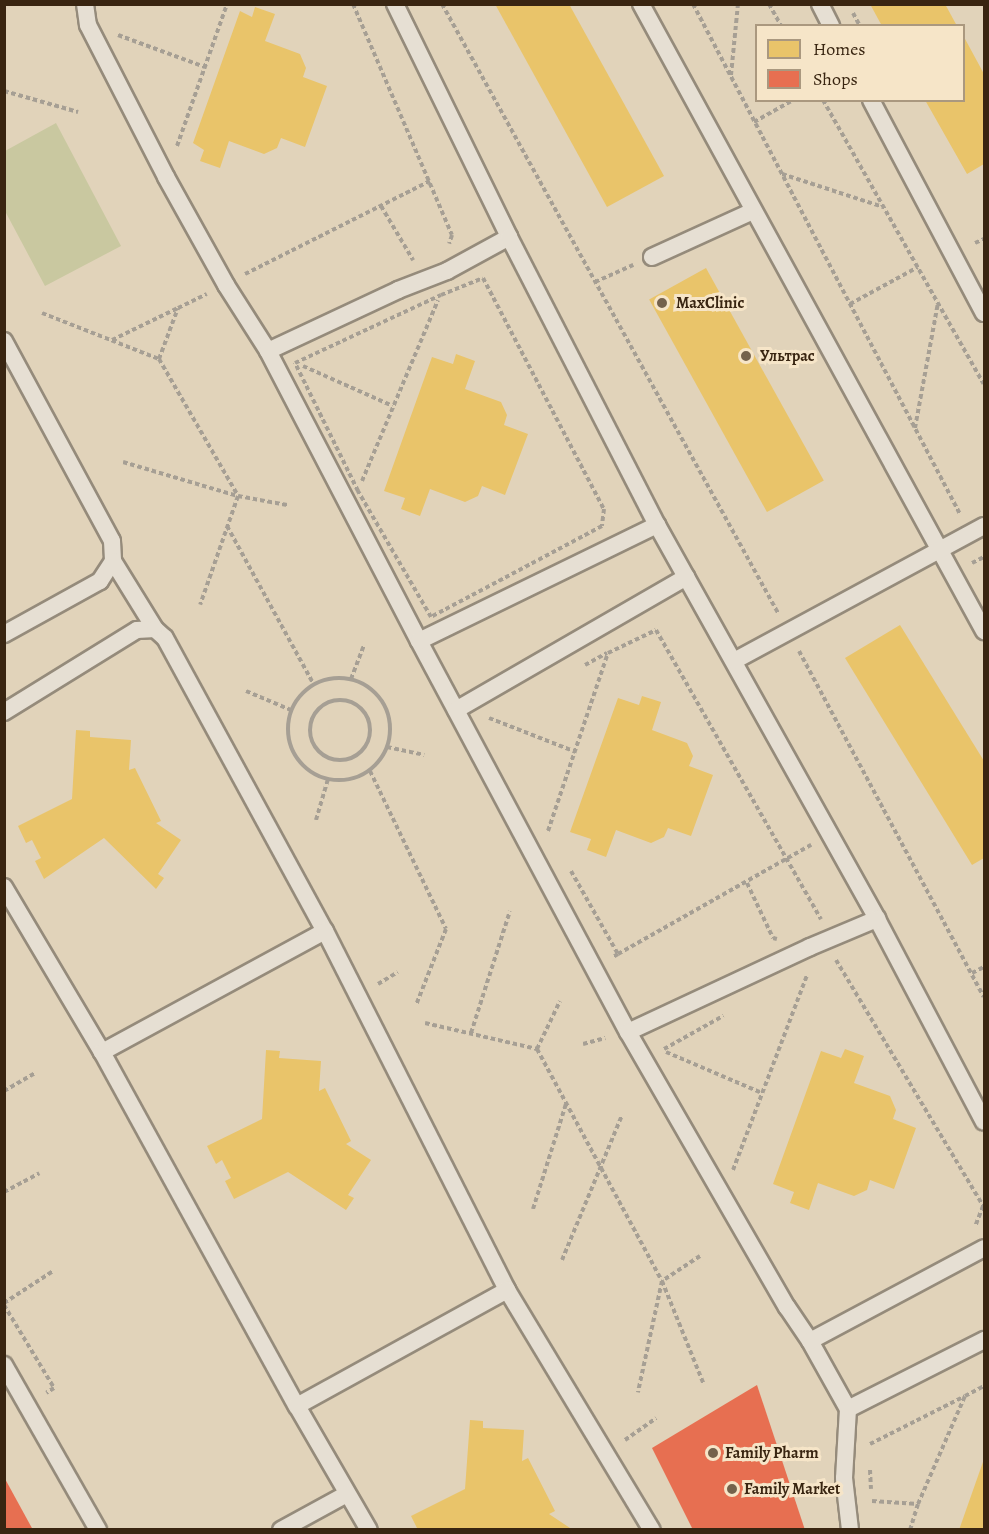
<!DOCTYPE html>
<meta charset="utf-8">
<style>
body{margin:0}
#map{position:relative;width:989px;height:1534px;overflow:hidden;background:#e1d3ba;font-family:Alegreya,serif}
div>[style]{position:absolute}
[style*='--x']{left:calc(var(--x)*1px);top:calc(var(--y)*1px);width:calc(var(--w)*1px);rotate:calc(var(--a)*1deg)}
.green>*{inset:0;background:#c9c8a0}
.homes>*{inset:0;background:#e9c46a;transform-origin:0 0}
.shops>*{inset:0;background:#e76f51}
.path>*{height:4px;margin-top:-2px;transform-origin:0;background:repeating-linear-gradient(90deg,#a69f94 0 4.5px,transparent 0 7.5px)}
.path>.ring{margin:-2px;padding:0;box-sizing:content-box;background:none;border:4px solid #a69f94;border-radius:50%}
.roads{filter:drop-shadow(2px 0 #958b7b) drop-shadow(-2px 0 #958b7b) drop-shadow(0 2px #958b7b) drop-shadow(0 -2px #958b7b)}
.service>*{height:16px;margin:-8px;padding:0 8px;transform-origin:8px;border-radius:8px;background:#e6dfd3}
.dots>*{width:16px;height:16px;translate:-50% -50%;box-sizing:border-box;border:3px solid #f6e5c8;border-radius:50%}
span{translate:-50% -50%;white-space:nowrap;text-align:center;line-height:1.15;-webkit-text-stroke:6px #f6e5c8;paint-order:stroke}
.poi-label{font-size:16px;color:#392511;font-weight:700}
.left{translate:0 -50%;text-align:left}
.frame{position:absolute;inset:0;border:6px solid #392511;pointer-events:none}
.legend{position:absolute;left:755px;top:24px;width:210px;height:78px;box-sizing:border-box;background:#f6e5c8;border:2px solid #aa987f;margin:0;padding:8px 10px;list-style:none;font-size:18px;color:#392511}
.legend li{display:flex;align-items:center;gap:12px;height:30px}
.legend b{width:30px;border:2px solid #aa987f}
</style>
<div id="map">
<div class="green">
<i style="clip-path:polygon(56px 123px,121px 246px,45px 286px,5px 211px,5px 151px)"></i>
</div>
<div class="homes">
<i style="clip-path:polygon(495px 4px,569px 4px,664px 176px,607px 207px)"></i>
<i style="clip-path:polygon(870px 4px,945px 4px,957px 26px,882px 26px)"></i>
<i style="clip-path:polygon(255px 7px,275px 14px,265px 41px,300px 54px,306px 68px,303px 77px,327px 86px,305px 147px,281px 138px,277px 148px,264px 154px,229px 141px,220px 168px,200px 161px,204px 150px,193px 143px,240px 11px,252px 17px)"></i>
<i style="clip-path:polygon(964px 37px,984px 74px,984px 164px,967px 174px,925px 100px,964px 100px)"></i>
<i style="left:706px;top:268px;width:243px;height:65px;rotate:61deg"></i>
<i style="clip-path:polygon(456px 354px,475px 361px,465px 389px,501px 402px,507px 415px,504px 425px,528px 434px,505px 495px,482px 486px,478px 496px,465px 502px,430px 489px,420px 516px,401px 509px,405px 498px,384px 491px,432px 357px,453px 364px)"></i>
<i style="clip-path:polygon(900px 625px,984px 761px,984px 858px,972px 865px,845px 658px)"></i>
<i style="clip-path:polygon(642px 696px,661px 702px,652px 730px,687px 743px,693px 756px,689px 766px,713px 775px,691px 836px,668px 828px,664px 837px,651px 843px,616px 830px,606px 857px,587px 850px,591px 839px,570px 832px,618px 698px,639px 705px)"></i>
<i style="clip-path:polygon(76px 730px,90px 731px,90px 737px,131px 740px,129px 770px,135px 768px,161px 821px,156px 823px,181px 840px,158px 874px,164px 878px,156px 889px,104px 838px,44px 879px,35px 861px,41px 858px,32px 840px,26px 843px,18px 826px,72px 799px)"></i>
<i style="clip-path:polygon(845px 1049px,864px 1056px,854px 1083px,890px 1096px,896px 1110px,893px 1119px,916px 1128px,894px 1189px,870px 1180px,867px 1190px,854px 1196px,818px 1183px,809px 1210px,790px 1203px,794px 1192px,773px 1184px,821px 1051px,841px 1058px)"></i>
<i style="clip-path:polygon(266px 1050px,280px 1051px,279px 1058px,321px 1061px,319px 1091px,325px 1088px,351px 1141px,346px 1144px,371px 1160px,348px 1195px,354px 1198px,346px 1210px,288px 1172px,234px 1199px,225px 1181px,231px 1178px,222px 1160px,216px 1164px,207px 1146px,262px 1119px)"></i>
<i style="clip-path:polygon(470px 1420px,483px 1421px,483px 1428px,524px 1430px,522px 1461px,528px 1458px,555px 1511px,549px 1514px,573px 1530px,418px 1530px,411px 1516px,465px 1489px)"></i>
<i style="clip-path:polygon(984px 1459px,984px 1530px,959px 1530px)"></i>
</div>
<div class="shops">
<i style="clip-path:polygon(757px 1385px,805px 1530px,693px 1530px,652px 1448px)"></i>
<i style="clip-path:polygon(4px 1477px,33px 1530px,4px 1530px)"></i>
</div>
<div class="path">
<i style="--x:353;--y:4;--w:251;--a:66.8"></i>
<i style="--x:452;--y:235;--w:9;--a:108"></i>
<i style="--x:442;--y:4;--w:696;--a:61.11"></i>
<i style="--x:693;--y:4;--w:576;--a:62.37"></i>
<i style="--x:769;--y:4;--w:25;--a:61"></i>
<i style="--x:853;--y:13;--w:15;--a:62"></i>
<i style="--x:118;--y:35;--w:93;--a:20.2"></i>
<i style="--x:731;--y:75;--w:71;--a:-84.4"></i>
<i style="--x:4;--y:91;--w:77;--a:15.8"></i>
<i style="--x:823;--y:100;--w:326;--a:60.5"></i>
<i style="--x:754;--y:122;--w:45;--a:-29.4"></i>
<i style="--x:177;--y:146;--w:151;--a:-70.6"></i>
<i style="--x:782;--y:174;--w:106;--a:18.1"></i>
<i style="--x:381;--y:206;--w:63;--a:59.3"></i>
<i style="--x:975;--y:243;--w:10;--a:-24"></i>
<i style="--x:245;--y:274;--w:207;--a:-26.7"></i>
<i style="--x:483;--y:278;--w:261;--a:62.4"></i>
<i style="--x:604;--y:509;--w:17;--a:97"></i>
<i style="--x:602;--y:526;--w:194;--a:152"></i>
<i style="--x:431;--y:617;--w:146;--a:-120.1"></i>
<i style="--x:358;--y:491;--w:143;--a:-116.2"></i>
<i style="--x:295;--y:363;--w:161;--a:-25"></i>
<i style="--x:441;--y:295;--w:45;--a:-22"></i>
<i style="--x:595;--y:282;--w:42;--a:-24.1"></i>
<i style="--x:850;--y:304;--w:77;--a:-28.6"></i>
<i style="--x:42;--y:313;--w:126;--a:21.5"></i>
<i style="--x:159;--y:359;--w:54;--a:-69.6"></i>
<i style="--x:178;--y:308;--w:32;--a:-26"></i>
<i style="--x:112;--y:340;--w:73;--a:-25.9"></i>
<i style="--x:159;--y:359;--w:158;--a:60"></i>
<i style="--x:238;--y:496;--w:115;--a:109.2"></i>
<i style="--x:303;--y:366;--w:98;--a:24"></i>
<i style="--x:915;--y:428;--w:127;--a:-79.6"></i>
<i style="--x:123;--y:462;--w:120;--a:16.5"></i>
<i style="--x:238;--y:496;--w:50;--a:10.4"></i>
<i style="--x:362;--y:481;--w:196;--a:-67.2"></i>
<i style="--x:227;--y:526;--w:181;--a:61.3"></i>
<i style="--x:972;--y:563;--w:13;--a:-27"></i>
<i style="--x:799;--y:651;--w:392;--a:61.9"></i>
<i style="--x:585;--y:665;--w:25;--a:-29"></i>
<i class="ring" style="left:288px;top:678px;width:98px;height:98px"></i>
<i style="--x:351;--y:679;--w:36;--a:-69"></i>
<i style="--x:246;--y:691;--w:49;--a:22.9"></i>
<i class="ring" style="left:310px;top:700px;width:56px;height:56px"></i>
<i style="--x:489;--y:718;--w:93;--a:21.3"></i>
<i style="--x:387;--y:747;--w:38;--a:12"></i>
<i style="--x:370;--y:771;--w:175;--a:64.3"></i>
<i style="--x:446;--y:929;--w:82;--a:111.5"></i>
<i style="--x:316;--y:820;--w:43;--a:-73.7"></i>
<i style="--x:548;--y:831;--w:188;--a:-71.4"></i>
<i style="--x:608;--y:653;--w:53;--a:-25.6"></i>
<i style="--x:656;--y:630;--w:333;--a:60.3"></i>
<i style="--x:571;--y:871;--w:95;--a:60.5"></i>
<i style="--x:618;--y:954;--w:6;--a:149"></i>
<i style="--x:747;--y:883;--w:61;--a:64.7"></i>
<i style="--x:773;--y:938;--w:4;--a:14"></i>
<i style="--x:618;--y:954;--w:222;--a:-29.5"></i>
<i style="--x:836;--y:960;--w:287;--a:59.1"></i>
<i style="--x:983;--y:1206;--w:22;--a:111"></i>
<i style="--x:972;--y:973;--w:13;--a:-27"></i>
<i style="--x:378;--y:984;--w:23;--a:-31"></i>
<i style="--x:425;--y:1023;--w:115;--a:13.1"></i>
<i style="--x:537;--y:1049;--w:264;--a:61.7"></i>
<i style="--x:662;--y:1281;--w:114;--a:102.2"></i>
<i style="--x:471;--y:1033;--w:128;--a:-72.3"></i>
<i style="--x:583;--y:1044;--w:23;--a:-15"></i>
<i style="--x:537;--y:1049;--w:53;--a:-64.4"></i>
<i style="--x:664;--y:1049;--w:68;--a:-29.2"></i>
<i style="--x:666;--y:1052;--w:104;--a:23.1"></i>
<i style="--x:4;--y:1091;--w:36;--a:-30"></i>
<i style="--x:733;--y:1170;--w:209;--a:-69.2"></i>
<i style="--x:4;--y:1192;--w:40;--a:-28"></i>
<i style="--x:533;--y:1209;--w:110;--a:-72.6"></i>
<i style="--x:700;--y:1256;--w:45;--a:146.7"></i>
<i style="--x:662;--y:1281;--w:112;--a:68"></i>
<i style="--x:562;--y:1260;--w:157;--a:-67.5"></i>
<i style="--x:4;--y:1303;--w:59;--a:-33.1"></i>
<i style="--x:4;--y:1305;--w:97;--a:58.9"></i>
<i style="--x:54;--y:1388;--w:9;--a:148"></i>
<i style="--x:625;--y:1440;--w:38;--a:-35"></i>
<i style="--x:870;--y:1444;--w:106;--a:-26.8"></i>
<i style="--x:870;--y:1470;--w:19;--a:87"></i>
<i style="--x:872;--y:1501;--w:46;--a:3.7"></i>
<i style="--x:918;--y:1504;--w:118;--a:-66.5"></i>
<i style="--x:965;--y:1396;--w:21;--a:-28"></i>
<i style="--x:910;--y:1530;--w:27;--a:-73"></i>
</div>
<div class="roads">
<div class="service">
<i style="--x:85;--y:4;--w:21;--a:82"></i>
<i style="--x:88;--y:25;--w:171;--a:62.8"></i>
<i style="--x:166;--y:177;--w:124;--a:60.9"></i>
<i style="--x:226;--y:285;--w:78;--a:57.5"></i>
<i style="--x:268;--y:351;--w:327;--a:62.5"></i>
<i style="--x:419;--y:641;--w:443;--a:61.9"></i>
<i style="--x:628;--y:1032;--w:318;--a:60"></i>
<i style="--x:787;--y:1307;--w:41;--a:55.9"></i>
<i style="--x:810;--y:1341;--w:78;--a:60.8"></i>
<i style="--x:848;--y:1409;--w:69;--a:93.3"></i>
<i style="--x:844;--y:1478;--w:52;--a:83.4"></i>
<i style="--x:395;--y:4;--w:259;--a:63.9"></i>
<i style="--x:641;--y:4;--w:715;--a:61.32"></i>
<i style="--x:820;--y:4;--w:25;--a:63"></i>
<i style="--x:871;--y:100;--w:241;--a:62.1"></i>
<i style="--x:652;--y:257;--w:111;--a:-24.5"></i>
<i style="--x:4;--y:341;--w:227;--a:61.6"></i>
<i style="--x:112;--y:541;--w:20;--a:87"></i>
<i style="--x:113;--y:561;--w:24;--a:123"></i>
<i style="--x:100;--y:581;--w:110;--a:151.1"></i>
<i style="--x:268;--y:351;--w:144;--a:-25.1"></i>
<i style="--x:398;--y:290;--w:53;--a:-21.2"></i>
<i style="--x:447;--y:271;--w:71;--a:-28.7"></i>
<i style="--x:509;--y:237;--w:324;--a:62.8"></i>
<i style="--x:657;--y:525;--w:451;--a:60.8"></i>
<i style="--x:877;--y:919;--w:229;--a:62.2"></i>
<i style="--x:113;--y:561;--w:80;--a:58.3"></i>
<i style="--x:419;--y:641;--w:265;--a:-26"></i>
<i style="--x:734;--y:661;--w:284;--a:-28.4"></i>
<i style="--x:456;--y:710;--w:266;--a:-30"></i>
<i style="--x:4;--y:712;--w:156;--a:-31.7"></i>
<i style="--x:137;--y:630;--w:18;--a:-3"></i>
<i style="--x:155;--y:629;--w:13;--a:42"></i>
<i style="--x:165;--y:638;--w:334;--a:61.4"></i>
<i style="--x:325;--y:931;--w:254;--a:151.5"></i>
<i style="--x:4;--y:887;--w:192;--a:59.3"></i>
<i style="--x:102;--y:1052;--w:404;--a:61.2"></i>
<i style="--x:297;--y:1406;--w:143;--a:59.9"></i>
<i style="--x:325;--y:931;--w:402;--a:63.1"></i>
<i style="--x:507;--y:1290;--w:280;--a:58.9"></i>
<i style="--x:628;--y:1032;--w:201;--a:-25"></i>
<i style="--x:810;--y:947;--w:73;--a:-22.7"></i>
<i style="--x:810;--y:1341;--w:197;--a:-28.1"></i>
<i style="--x:4;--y:1365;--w:190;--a:60.3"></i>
<i style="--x:297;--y:1406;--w:240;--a:-28.9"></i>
<i style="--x:848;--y:1409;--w:153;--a:-26.9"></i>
<i style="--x:281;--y:1530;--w:75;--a:-28.6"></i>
</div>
</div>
<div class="dots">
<i style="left:662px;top:303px;background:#74624c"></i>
<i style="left:746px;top:356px;background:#74624c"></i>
<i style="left:713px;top:1453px;background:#74624c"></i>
<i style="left:732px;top:1489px;background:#74624c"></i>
</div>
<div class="poi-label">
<span class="left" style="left:676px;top:303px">MaxClinic</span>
<span class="left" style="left:760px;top:356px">Ультрас</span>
<span class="left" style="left:725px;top:1453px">Family Pharm</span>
<span class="left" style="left:744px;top:1489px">Family Market</span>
</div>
<div class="frame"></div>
<ul class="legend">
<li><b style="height:16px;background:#e9c46a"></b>Homes</li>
<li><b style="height:16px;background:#e76f51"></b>Shops</li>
</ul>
</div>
